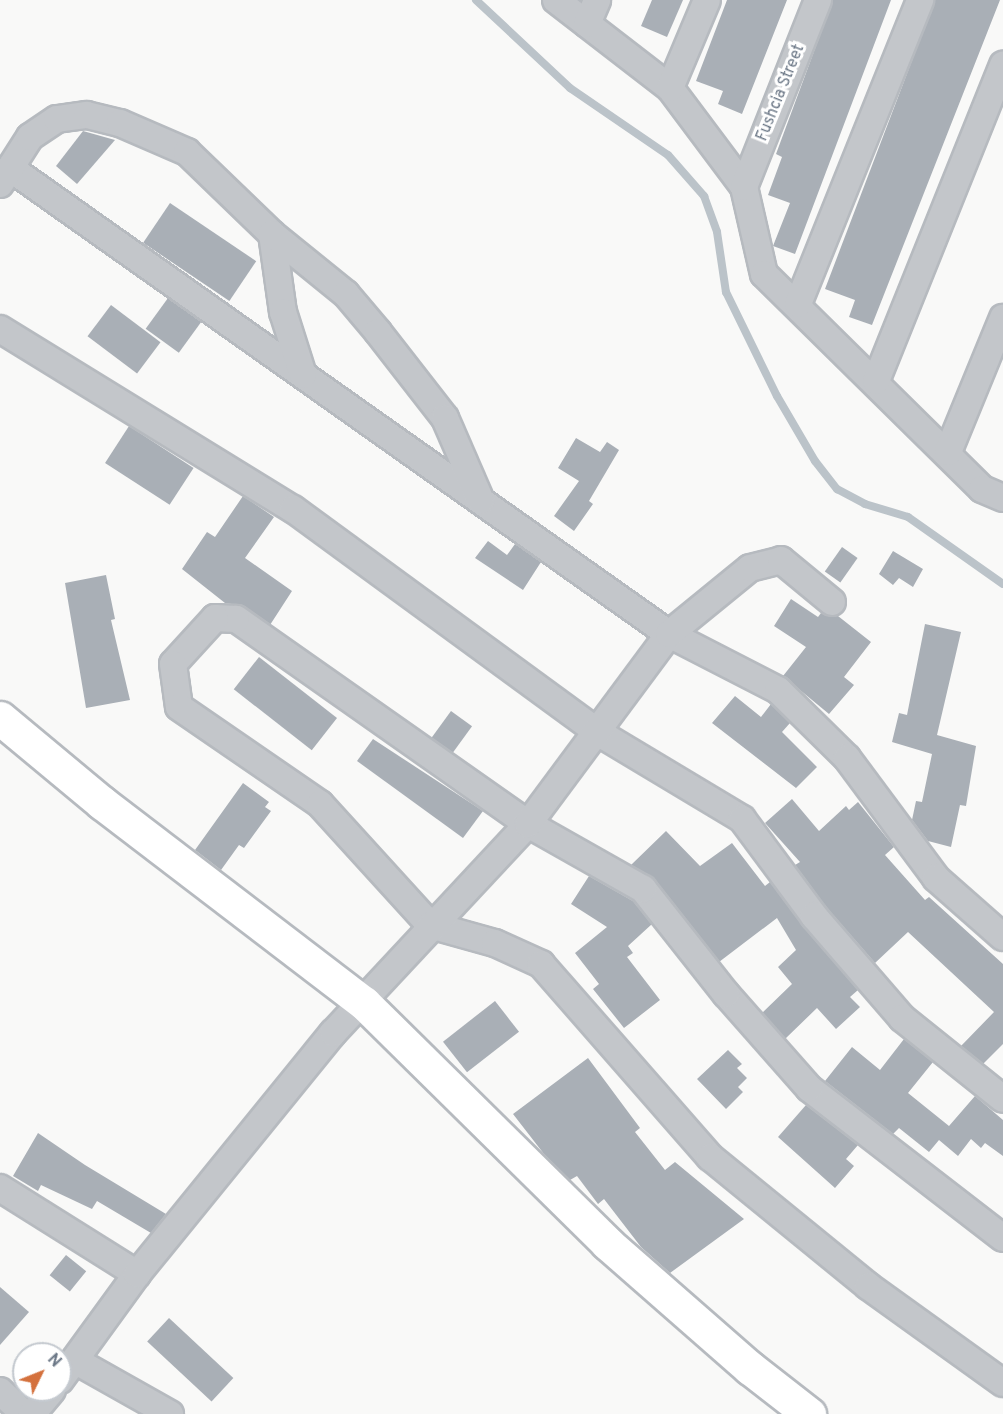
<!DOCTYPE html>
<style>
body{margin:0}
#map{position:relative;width:1003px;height:1414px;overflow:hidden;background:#f9f9f8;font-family:Overpass,sans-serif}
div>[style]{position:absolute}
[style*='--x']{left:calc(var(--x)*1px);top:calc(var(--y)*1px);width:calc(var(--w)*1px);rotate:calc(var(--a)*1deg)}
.stream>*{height:8px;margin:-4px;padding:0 4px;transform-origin:4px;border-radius:4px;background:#bbc3c9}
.building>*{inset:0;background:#a9afb6;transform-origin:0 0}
.roads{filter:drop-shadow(2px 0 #b6babf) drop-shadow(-2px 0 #b6babf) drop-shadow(0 2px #b6babf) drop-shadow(0 -2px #b6babf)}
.street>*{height:26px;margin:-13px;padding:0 13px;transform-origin:13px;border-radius:13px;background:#c3c6ca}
.secondary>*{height:33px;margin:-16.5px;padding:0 16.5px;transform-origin:16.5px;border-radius:16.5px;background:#fff}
span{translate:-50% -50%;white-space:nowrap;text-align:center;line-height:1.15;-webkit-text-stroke:6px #fff;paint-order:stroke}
.street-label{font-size:16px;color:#6b7786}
.north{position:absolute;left:12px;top:1342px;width:60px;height:60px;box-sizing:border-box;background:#fff;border:2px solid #c4c9cf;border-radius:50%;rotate:47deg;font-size:16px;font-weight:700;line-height:24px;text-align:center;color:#6b7786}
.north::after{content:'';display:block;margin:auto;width:21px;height:27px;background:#d4713d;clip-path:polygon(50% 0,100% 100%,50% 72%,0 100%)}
</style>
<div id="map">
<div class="stream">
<i style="--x:476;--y:0;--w:129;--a:43.1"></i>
<i style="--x:570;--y:88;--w:119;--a:34.4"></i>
<i style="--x:668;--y:155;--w:55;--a:48.7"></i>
<i style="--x:704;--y:196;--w:38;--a:70"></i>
<i style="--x:717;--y:232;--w:61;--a:81.5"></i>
<i style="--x:726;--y:292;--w:116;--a:63.9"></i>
<i style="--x:777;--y:396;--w:75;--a:59.7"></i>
<i style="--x:815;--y:461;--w:36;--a:52"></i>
<i style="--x:837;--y:489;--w:32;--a:28"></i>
<i style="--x:865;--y:504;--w:45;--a:16.8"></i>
<i style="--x:908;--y:517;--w:116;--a:35.2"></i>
</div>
<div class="building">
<i style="clip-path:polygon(652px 0,683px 0,667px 37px,641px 26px)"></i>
<i style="clip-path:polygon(727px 0,787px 0,742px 114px,718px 104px,723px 91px,696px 81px)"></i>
<i style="clip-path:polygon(833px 0,891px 0,795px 254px,773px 246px,790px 203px,768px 195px,782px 157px,776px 154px)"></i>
<i style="clip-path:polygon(935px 0,1000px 0,872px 325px,849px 317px,855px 300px,825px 289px)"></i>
<i style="clip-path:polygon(83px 131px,115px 140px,77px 184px,56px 166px)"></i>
<i style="left:170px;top:203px;width:104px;height:48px;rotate:34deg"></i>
<i style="left:168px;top:298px;width:41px;height:38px;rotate:36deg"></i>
<i style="left:111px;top:305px;width:62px;height:39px;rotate:37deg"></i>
<i style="left:129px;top:426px;width:77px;height:44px;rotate:33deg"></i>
<i style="clip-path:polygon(576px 438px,600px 452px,607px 442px,619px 450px,589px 501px,593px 504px,574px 531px,554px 516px,579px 481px,558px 468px)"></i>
<i style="clip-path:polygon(243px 496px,274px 517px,245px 558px,292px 591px,270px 625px,244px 606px,225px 603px,182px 569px,207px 532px,215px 537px)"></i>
<i style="clip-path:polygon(488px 541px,507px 555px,515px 544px,541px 562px,523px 590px,475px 558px)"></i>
<i style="left:842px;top:547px;width:19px;height:30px;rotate:35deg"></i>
<i style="clip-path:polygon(893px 551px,923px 569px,913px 587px,899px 578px,893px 585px,879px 574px)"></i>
<i style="clip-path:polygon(106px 575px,115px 619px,111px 620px,130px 700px,86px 708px,65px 583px)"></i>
<i style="clip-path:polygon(791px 599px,818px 617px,821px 613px,838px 616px,871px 642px,844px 677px,854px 685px,829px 714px,783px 676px,806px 647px,774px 626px)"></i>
<i style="clip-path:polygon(925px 624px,961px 632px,937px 735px,976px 746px,966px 806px,960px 805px,951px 847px,928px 841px,912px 820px,916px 801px,922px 802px,932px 754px,892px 742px,899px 713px,907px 715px)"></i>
<i style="left:259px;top:657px;width:99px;height:41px;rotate:38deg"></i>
<i style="clip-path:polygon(735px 696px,761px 717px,771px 704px,790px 723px,782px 732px,817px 767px,796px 788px,712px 723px)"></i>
<i style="left:451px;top:711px;width:26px;height:34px;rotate:36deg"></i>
<i style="clip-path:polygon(373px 739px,483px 811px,463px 838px,357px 761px)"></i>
<i style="clip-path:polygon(243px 783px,269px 802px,265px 807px,271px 811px,244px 848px,239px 845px,221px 870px,195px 850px)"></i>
<i style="clip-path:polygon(792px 799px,819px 831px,846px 806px,849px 810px,858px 802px,894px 847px,885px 855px,925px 900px,929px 897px,1003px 964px,1003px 1044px,983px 1064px,961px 1046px,994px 1012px,908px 932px,875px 963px,826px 907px,795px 865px,800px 862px,765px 823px)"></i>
<i style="clip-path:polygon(666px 831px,700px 866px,732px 843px,765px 886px,770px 882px,858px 990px,850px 997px,860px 1007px,836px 1029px,817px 1008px,785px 1039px,762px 1013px,792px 984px,778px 967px,796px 950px,777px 918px,719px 962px,655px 880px,631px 865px)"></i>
<i style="clip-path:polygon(589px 876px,633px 901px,652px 924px,628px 946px,633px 953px,627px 957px,660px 1000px,624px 1028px,593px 989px,599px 984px,575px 953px,607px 927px,571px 904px)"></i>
<i style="left:495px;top:1001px;width:39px;height:66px;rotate:52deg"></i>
<i style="clip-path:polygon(904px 1039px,933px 1062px,908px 1093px,949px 1126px,975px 1096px,1003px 1120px,1003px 1156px,985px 1143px,981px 1148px,971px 1139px,958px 1156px,939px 1140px,929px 1152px,899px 1128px,893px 1134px,825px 1081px,852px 1047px,880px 1070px)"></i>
<i style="clip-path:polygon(728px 1050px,742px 1064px,737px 1068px,747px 1078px,738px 1087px,743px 1092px,726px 1109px,697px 1079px)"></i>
<i style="clip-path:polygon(588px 1058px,640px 1128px,635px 1132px,665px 1170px,675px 1162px,744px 1219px,670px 1273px,641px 1247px,604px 1199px,598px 1204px,577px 1176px,570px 1180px,544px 1154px,513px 1114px)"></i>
<i style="clip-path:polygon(806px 1105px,858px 1145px,846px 1159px,854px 1166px,835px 1188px,778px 1137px)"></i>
<i style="clip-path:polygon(38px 1133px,85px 1165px,166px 1214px,151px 1233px,97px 1201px,92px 1209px,41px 1185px,38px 1191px,13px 1176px)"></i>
<i style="left:66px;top:1255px;width:26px;height:26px;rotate:39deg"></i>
<i style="clip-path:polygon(0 1287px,29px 1312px,0 1345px)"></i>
<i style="left:169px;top:1318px;width:88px;height:32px;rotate:43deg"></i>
</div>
<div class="roads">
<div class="street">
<i style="--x:556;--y:0;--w:144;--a:37.7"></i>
<i style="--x:670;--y:88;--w:124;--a:53.2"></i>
<i style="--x:744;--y:187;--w:89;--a:77.1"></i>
<i style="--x:764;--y:274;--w:306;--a:44.6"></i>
<i style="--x:982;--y:489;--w:23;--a:23"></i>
<i style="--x:587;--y:24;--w:26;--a:-67"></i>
<i style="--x:670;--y:88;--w:95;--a:-67.2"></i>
<i style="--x:10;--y:168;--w:807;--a:35.27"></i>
<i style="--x:669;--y:634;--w:123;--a:27.2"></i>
<i style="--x:778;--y:690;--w:97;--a:44.6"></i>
<i style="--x:847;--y:758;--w:149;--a:53.4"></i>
<i style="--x:936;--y:878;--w:89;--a:41.4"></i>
<i style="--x:0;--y:184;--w:56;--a:-57.4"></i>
<i style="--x:30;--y:137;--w:32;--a:-34"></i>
<i style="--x:57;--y:119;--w:30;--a:-8"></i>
<i style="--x:87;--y:115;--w:34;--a:14"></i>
<i style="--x:120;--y:123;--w:73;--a:23.4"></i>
<i style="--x:187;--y:152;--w:118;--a:44"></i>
<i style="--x:272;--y:234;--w:79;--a:82"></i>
<i style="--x:283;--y:312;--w:66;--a:72.4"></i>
<i style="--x:744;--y:187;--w:201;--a:-68.4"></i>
<i style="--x:272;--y:234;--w:95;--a:39"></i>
<i style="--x:346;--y:294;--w:50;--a:49.9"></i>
<i style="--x:378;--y:332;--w:109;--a:52.1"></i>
<i style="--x:445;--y:418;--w:90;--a:66.6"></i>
<i style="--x:798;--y:304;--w:328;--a:-68.1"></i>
<i style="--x:0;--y:329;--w:344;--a:31.6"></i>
<i style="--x:293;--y:509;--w:379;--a:36.2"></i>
<i style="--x:599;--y:733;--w:167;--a:31"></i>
<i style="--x:742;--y:819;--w:121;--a:53.4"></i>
<i style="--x:814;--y:916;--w:135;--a:49.2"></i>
<i style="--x:902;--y:1018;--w:129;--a:38.7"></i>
<i style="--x:876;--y:381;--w:341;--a:-68.1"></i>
<i style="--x:948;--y:452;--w:145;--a:-67.7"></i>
<i style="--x:0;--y:1188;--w:162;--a:32.1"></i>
<i style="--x:1003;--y:1238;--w:245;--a:-142.3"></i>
<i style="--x:809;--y:1088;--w:125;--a:-131.4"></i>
<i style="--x:726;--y:994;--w:134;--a:-128.3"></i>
<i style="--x:643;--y:889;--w:132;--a:-150.5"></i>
<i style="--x:528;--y:824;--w:357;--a:-144.9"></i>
<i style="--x:236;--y:619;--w:21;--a:-177"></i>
<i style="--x:215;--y:618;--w:62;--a:132.4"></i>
<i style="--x:173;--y:664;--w:43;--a:82.1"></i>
<i style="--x:179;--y:707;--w:171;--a:34.5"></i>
<i style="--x:320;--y:804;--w:164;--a:47.7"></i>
<i style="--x:430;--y:925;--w:67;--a:15.5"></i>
<i style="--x:495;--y:943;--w:51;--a:24.5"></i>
<i style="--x:541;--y:964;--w:257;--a:48.8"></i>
<i style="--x:710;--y:1157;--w:204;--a:39.2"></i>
<i style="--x:868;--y:1286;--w:166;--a:35.7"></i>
<i style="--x:76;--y:1361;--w:108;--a:29.4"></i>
<i style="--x:60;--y:1380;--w:131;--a:-54"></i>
<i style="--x:137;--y:1274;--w:311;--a:-50.9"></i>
<i style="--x:333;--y:1033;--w:286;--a:-47"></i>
<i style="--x:528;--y:824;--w:237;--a:-53.4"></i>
<i style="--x:669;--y:634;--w:104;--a:-39.2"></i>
<i style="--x:750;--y:568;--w:32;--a:-14"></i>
<i style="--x:781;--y:560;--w:66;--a:39.5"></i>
<i style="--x:0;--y:1391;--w:33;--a:44"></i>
<i style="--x:32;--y:1414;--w:31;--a:-50"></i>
</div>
<div class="secondary">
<i style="--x:0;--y:718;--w:133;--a:39.8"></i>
<i style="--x:102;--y:803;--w:330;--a:37.4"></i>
<i style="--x:364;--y:1003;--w:342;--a:44.6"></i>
<i style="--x:607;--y:1243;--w:190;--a:41.2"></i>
<i style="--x:750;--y:1368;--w:75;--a:37.9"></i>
</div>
</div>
<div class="street-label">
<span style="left:781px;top:93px;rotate:-68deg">Fushcia Street</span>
</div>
<div class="north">N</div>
</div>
